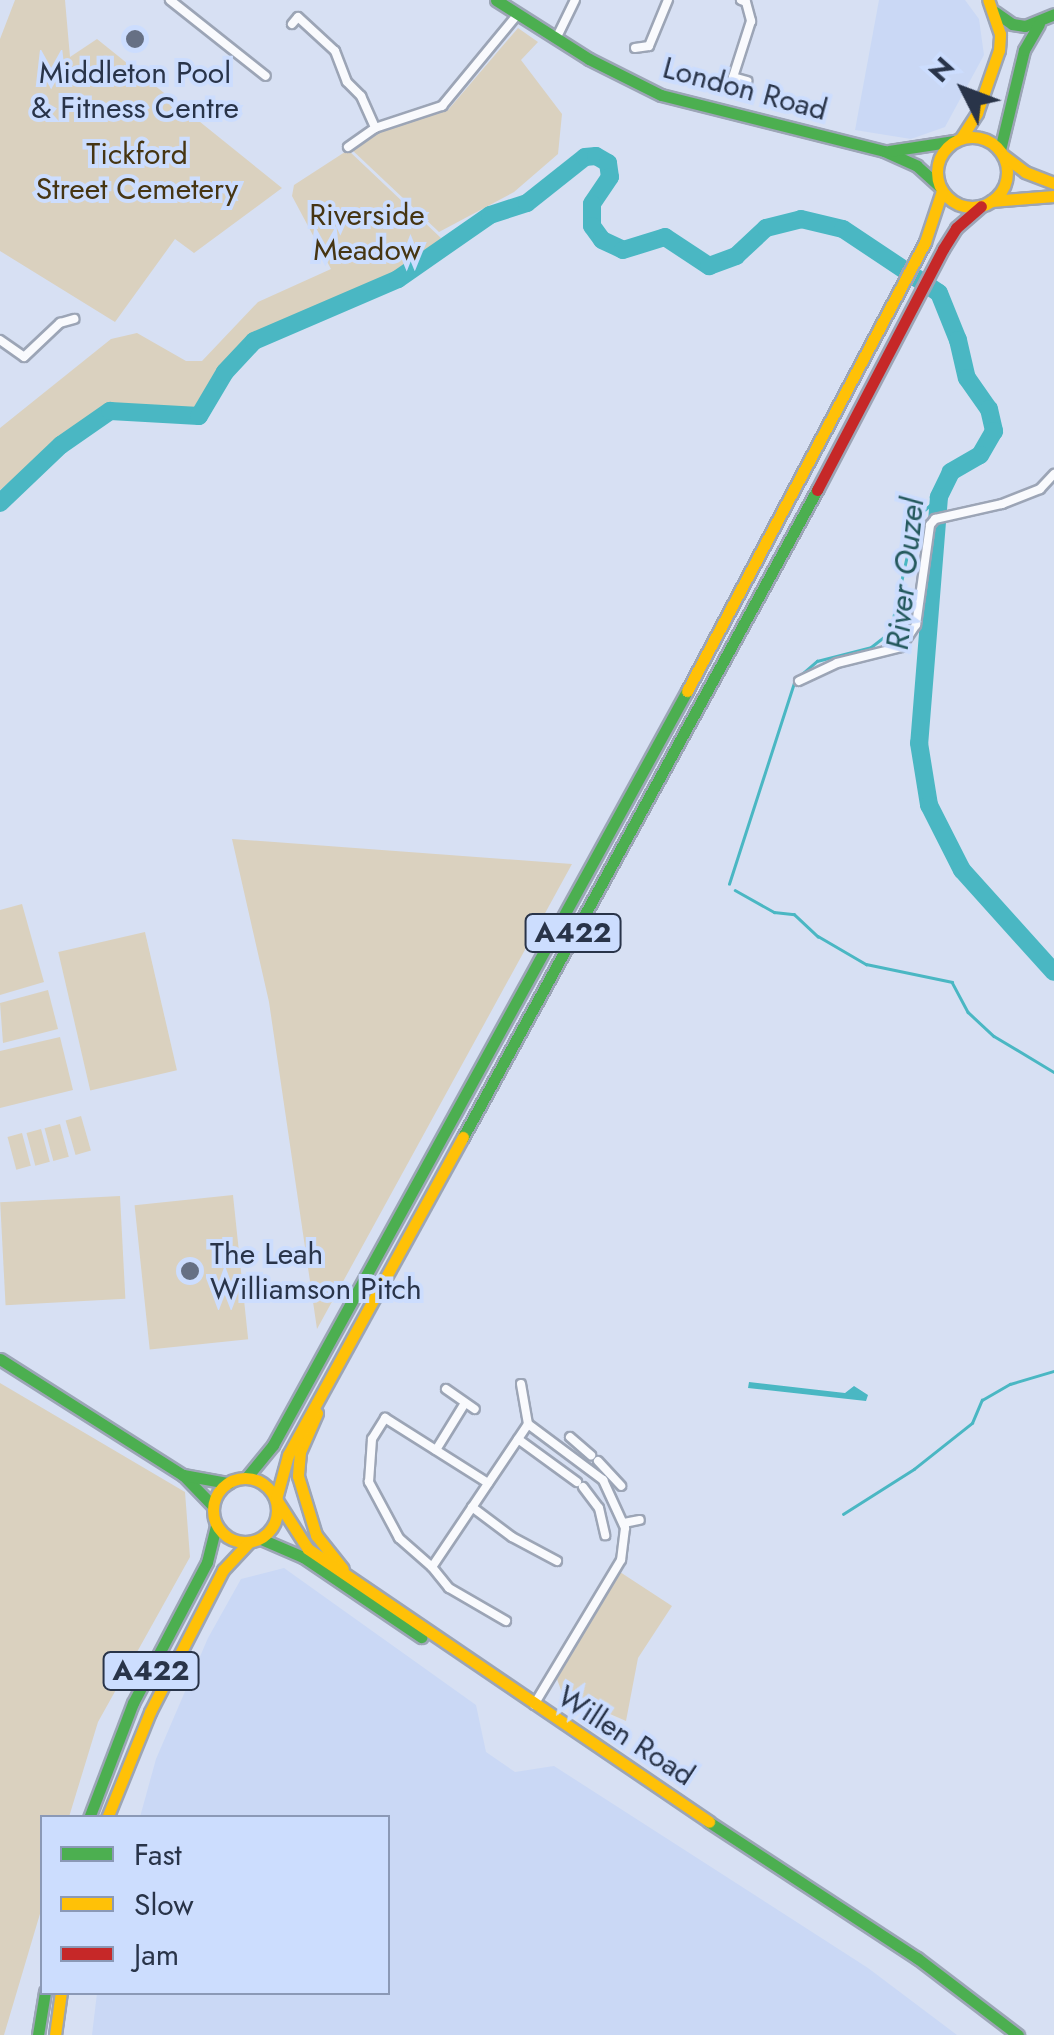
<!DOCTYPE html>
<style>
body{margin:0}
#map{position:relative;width:1054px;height:2035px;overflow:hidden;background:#d7e0f3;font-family:Jost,sans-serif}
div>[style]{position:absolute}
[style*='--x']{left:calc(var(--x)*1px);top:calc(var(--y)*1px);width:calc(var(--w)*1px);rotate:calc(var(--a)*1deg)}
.built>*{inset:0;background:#cad8f5}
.green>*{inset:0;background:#dad1bf;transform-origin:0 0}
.water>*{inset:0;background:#4ab7c3}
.stream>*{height:2.5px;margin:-1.25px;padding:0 1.25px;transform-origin:1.25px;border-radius:1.25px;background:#4ab7c3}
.river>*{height:18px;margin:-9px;padding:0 9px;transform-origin:9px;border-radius:9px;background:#4ab7c3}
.roads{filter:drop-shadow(2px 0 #9ca5b6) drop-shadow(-2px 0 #9ca5b6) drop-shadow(0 2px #9ca5b6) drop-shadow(0 -2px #9ca5b6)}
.street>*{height:8px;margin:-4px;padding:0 4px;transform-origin:4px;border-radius:4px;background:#f9fafd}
.fast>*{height:11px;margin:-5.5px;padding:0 5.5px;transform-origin:5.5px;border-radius:5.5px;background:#4caf50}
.slow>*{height:11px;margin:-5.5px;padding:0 5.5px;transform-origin:5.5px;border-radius:5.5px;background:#ffc107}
.slow>.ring{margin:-5.5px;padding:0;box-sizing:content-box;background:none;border:11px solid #ffc107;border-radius:50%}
.jam>*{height:11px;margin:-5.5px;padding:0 5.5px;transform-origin:5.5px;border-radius:5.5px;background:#c62828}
.dots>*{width:28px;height:28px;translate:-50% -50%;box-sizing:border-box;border:5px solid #ccddfe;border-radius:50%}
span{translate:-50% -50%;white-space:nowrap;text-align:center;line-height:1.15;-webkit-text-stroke:8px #ccddfe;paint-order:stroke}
.shield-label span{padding:2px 8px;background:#ccddfe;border:2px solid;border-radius:8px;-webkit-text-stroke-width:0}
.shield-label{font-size:28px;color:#293449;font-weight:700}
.poi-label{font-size:30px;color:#293449}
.left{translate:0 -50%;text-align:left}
.street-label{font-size:30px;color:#293449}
.park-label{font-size:30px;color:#463512}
.water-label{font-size:32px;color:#24595d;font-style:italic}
.legend{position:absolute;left:40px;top:1815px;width:350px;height:180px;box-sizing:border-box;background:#ccddfe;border:2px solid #8b99b6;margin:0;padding:12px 18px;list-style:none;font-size:30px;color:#293449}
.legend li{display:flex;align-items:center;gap:20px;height:50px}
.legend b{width:50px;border:2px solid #8b99b6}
.north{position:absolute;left:914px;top:40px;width:100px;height:100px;-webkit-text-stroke:8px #ccddfe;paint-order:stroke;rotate:312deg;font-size:28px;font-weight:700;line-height:40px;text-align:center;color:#293449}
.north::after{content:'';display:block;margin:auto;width:35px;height:45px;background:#293449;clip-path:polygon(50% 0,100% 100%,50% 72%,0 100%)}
</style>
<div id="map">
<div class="built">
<i style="clip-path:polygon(879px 0,965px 0,979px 19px,984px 55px,945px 127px,911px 139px,855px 130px)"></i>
<i style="clip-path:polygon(284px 1568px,476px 1705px,486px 1752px,515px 1772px,554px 1766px,868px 1968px,957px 2035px,92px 2035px,97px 1993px,388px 1992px,388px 1818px,140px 1817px,156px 1759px,208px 1638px,241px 1579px)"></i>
</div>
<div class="green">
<i style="clip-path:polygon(15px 0,65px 0,70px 57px,97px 39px,282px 188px,194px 253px,175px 239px,115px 322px,0 251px,0 39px)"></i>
<i style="clip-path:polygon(518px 28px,538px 42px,521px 60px,562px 114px,558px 154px,514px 192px,439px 232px,351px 149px,376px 133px,448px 110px)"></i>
<i style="clip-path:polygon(348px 150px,441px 238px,399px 272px,255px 333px,223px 367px,200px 403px,189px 410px,119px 403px,79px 423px,0 490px,0 428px,111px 339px,137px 333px,186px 361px,202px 361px,258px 302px,331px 269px,292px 196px,294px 185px)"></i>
<i style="clip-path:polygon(232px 839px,572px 864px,317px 1329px,269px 1002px)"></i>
<i style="clip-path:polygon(22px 904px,44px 982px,0 995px,0 910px)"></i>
<i style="left:145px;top:932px;width:142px;height:89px;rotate:77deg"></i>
<i style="clip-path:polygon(48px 990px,58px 1029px,3px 1043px,0 1003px)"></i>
<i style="clip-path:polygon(60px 1037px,73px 1090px,0 1108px,0 1051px)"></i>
<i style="left:81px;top:1116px;width:36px;height:16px;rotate:74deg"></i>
<i style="left:60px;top:1124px;width:34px;height:16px;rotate:75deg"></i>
<i style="left:41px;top:1129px;width:34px;height:15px;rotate:75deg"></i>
<i style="left:22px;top:1133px;width:34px;height:15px;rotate:75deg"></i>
<i style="left:233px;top:1195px;width:145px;height:99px;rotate:84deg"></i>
<i style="left:120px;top:1196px;width:103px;height:120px;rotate:87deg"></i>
<i style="clip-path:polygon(0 1383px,185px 1492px,190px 1557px,98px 1722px,69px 1817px,42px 1818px,42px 1907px,4px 2035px,0 2035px)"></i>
<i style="clip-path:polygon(620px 1572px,672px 1606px,638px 1658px,626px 1721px,562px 1693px,557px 1679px)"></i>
</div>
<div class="water">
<i style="clip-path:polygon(749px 1382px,845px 1393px,854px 1386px,868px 1395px,866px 1401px,748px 1388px)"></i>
</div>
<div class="stream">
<i style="--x:729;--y:884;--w:214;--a:-72.1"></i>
<i style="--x:795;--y:680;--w:29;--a:-41"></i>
<i style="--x:817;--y:661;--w:56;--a:-14.5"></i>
<i style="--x:871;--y:647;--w:24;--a:-38"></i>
<i style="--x:890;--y:632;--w:116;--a:-77.5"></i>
<i style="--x:915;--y:519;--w:33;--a:-43"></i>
<i style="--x:735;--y:890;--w:45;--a:29.4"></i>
<i style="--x:774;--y:912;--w:20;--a:6"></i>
<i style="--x:794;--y:914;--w:33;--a:43"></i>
<i style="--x:818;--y:936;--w:56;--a:30.3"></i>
<i style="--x:866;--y:964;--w:88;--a:11.8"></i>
<i style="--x:952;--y:982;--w:34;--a:62"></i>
<i style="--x:968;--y:1012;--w:35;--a:43"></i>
<i style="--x:994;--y:1036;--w:70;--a:31"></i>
<i style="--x:843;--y:1514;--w:84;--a:-32.4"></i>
<i style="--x:914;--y:1469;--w:74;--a:-38.4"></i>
<i style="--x:972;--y:1423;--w:25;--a:-67"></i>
<i style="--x:982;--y:1400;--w:32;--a:-30"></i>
<i style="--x:1010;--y:1384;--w:46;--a:-16.5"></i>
</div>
<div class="river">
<i style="--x:0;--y:503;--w:84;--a:-43.6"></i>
<i style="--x:61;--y:445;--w:60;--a:-34.8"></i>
<i style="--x:110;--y:411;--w:89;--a:3.2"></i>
<i style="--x:199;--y:416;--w:51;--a:-59.4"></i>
<i style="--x:225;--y:372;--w:42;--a:-46.9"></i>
<i style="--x:254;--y:341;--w:157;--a:-23.3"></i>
<i style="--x:398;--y:279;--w:112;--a:-34.8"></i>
<i style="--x:490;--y:215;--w:39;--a:-18"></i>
<i style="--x:527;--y:203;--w:74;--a:-38.4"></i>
<i style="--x:585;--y:157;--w:11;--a:-5"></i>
<i style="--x:596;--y:156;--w:14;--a:30"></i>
<i style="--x:608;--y:163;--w:14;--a:82"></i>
<i style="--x:610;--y:177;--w:32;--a:124"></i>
<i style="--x:592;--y:204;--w:22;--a:90"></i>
<i style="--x:592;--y:226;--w:17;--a:54"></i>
<i style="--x:602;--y:240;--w:23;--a:25"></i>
<i style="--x:623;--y:250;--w:44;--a:-17.2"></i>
<i style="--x:665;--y:237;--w:53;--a:33.4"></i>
<i style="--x:709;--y:266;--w:29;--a:-20"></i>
<i style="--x:736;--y:256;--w:41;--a:-43"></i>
<i style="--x:766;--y:228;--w:36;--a:-14"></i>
<i style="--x:801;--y:219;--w:43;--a:13.4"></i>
<i style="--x:843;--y:229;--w:115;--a:33.7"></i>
<i style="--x:939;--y:293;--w:51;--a:68"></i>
<i style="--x:958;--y:340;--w:39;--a:77"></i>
<i style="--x:967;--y:378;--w:38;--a:55"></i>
<i style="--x:989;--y:409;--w:23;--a:77"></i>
<i style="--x:994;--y:431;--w:28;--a:120"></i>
<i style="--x:980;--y:455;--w:34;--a:150"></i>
<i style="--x:951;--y:472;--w:28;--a:116"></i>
<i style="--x:939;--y:497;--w:247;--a:94.6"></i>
<i style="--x:919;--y:743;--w:63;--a:80.8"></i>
<i style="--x:929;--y:805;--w:73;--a:63.1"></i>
<i style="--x:962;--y:870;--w:137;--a:48"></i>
</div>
<div class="roads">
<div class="street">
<i style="--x:170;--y:0;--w:122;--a:38.4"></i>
<i style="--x:741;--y:0;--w:5;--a:22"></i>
<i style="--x:746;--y:2;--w:20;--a:75"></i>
<i style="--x:751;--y:21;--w:59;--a:107.8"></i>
<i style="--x:733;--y:77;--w:15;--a:16"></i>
<i style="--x:292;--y:24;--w:9;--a:-49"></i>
<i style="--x:298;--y:17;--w:50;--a:42.6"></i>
<i style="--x:335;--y:51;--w:33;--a:69"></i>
<i style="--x:347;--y:82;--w:20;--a:45"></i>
<i style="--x:361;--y:96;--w:35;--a:66"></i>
<i style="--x:556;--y:39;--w:43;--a:-64"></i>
<i style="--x:635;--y:48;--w:14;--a:-8"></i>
<i style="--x:649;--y:46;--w:50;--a:-67.6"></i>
<i style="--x:348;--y:147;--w:33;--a:-35"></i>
<i style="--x:375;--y:128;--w:71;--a:-18.2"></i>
<i style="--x:442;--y:106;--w:118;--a:-50.5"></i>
<i style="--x:0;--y:340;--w:29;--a:35"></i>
<i style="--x:24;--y:357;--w:50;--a:-43.4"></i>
<i style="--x:60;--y:323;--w:15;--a:-16"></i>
<i style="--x:799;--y:681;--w:42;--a:-25.3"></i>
<i style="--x:837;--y:663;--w:66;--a:-14"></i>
<i style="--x:901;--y:647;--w:27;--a:-56"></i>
<i style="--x:916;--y:625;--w:101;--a:-82"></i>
<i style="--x:930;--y:525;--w:8;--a:-50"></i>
<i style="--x:935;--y:519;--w:69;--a:-12.6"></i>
<i style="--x:1002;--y:504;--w:41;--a:-21.5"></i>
<i style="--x:1040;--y:489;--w:21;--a:-47"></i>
<i style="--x:521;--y:1384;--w:41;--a:80.1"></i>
<i style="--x:446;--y:1389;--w:35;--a:35"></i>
<i style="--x:528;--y:1424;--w:94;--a:36.7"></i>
<i style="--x:603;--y:1480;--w:53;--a:65.4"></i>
<i style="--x:625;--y:1528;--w:32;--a:97"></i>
<i style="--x:621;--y:1560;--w:169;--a:121"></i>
<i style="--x:570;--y:1437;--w:28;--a:41"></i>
<i style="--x:518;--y:1439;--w:73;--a:36.1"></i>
<i style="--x:436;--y:1450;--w:55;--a:-58.3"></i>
<i style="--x:598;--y:1461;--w:34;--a:47"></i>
<i style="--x:583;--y:1487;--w:26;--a:53"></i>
<i style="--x:599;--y:1508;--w:28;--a:77"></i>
<i style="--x:472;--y:1507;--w:50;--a:36.9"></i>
<i style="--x:512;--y:1537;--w:51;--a:28.1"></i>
<i style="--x:624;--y:1523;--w:16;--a:-11"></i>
<i style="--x:432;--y:1567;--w:44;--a:-138.7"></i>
<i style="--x:399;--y:1538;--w:64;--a:-118.2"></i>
<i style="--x:369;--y:1482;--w:43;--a:-86"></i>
<i style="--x:372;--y:1439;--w:25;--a:-58"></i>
<i style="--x:385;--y:1418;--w:122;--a:32.3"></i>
<i style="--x:506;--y:1621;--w:66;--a:-149.9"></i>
<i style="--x:449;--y:1588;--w:27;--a:-129"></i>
<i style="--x:432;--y:1567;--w:172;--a:-56.1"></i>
</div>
<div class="fast">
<i style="--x:496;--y:0;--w:110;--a:32.4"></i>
<i style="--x:589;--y:59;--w:80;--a:26.6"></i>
<i style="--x:661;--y:95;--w:230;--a:14.1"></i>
<i style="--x:884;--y:151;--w:36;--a:24"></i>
<i style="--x:917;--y:166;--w:30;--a:42"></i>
<i style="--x:995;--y:12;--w:21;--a:35"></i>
<i style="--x:1012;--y:24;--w:13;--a:9"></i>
<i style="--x:1025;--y:26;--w:31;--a:-22"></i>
<i style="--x:1000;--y:150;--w:103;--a:-76.5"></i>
<i style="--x:1024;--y:50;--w:30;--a:-60"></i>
<i style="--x:889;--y:151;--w:66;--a:-8.7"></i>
<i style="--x:463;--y:1137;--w:738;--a:-61.32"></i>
<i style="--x:0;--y:1359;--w:217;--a:32.4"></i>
<i style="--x:183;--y:1475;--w:43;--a:45.9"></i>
<i style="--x:183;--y:1475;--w:46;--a:10.1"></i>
<i style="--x:246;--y:1478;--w:43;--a:-50.7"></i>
<i style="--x:273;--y:1445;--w:860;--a:-61.23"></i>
<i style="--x:261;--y:1539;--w:46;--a:23.2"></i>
<i style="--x:303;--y:1557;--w:143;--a:34.1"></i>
<i style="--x:89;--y:1818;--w:123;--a:-69.1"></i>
<i style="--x:133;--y:1703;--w:159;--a:-62.3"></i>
<i style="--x:207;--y:1562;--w:37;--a:-76"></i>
<i style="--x:709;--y:1822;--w:249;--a:33.2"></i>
<i style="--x:917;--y:1958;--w:127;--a:37.3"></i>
<i style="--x:38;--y:2035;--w:44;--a:-80.8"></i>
</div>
<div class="slow">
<i class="ring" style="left:937px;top:137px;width:59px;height:59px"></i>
<i style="--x:961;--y:138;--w:30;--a:-57"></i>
<i style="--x:977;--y:113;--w:67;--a:-70.8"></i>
<i style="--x:999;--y:50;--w:16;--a:-86"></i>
<i style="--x:1000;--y:34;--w:36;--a:-109"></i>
<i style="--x:1004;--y:156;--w:26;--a:37"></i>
<i style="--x:1025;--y:172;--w:31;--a:21"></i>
<i style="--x:991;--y:201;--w:63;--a:-4.5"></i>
<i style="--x:687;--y:691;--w:508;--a:-62.07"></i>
<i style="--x:925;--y:242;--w:54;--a:-71.6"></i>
<i style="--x:317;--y:1413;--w:43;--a:113.6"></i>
<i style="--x:300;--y:1452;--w:24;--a:95"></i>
<i style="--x:298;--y:1476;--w:62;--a:73"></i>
<i style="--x:316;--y:1535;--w:43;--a:51.5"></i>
<i class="ring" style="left:213px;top:1478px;width:53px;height:53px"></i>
<i style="--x:276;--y:1499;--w:59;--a:57.4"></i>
<i style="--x:308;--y:1549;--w:485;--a:34.2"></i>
<i style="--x:276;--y:1499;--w:46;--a:-74.7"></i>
<i style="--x:288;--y:1455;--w:363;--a:-61.2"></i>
<i style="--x:107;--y:1818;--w:114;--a:-67.9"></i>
<i style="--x:150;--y:1712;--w:160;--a:-62.8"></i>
<i style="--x:223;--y:1570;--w:37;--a:-47"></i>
<i style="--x:55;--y:2035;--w:43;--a:-82.1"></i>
</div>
<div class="jam">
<i style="--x:817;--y:490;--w:272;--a:-62.4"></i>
<i style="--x:943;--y:249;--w:25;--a:-58"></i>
<i style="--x:956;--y:228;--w:33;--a:-41"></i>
</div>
</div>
<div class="dots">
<i style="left:135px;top:39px;background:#667084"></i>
<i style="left:190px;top:1271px;background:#667084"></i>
</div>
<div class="shield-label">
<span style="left:573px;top:933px">A422</span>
<span style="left:151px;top:1671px">A422</span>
</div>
<div class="poi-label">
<span style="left:135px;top:90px">Middleton Pool<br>&amp; Fitness Centre</span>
<span class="left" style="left:210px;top:1271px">The Leah<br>Williamson Pitch</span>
</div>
<div class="street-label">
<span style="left:745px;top:89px;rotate:15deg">London Road</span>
<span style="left:626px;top:1736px;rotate:33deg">Willen Road</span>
</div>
<div class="park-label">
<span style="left:137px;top:171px">Tickford<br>Street Cemetery</span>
<span style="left:367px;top:232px">Riverside<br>Meadow</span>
</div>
<div class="water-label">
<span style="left:905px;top:574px;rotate:-84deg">River Ouzel</span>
</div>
<ul class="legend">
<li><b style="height:12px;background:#4caf50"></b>Fast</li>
<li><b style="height:12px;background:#ffc107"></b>Slow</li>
<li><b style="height:12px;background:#c62828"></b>Jam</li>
</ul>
<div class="north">N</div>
</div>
